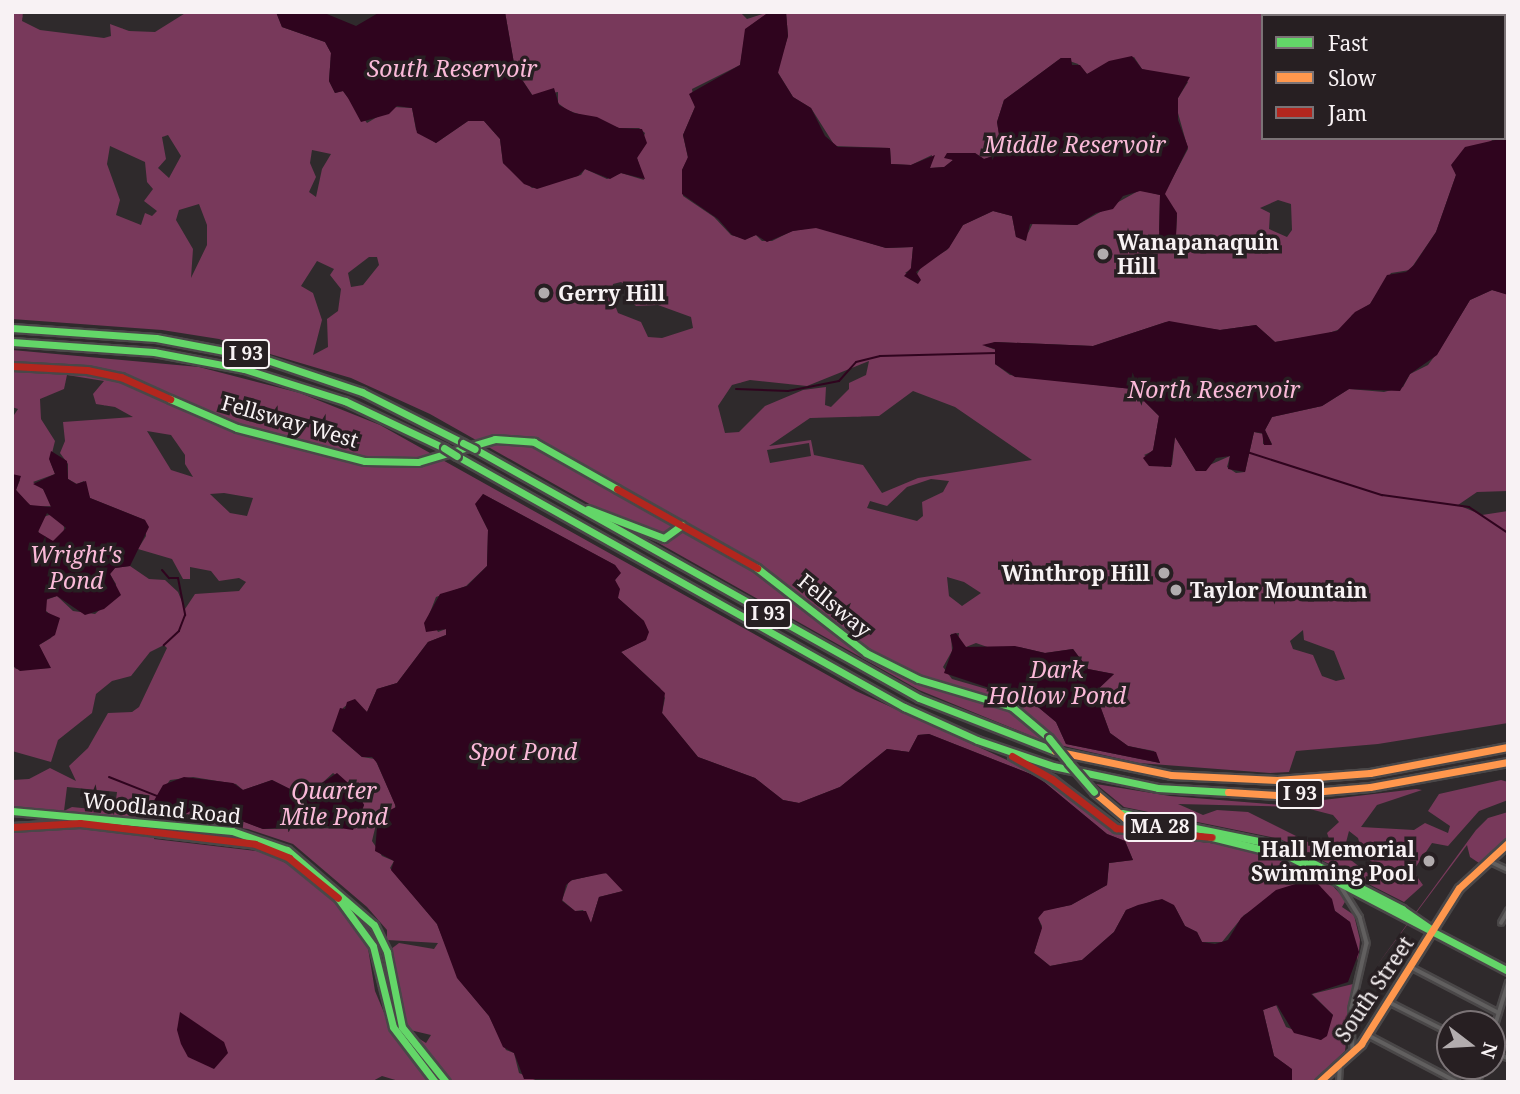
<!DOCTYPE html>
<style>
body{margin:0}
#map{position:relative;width:1520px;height:1094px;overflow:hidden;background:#2f2a2c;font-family:"Noto Serif",serif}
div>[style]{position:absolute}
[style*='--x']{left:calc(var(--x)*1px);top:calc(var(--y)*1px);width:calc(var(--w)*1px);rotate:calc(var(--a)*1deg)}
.forest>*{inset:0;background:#78395b}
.round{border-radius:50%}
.water>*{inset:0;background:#2f041e}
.stream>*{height:2px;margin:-1px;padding:0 1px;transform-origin:1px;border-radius:1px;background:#2f041e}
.roads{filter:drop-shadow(2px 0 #4a4748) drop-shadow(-2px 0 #4a4748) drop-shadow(0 2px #4a4748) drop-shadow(0 -2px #4a4748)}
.street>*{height:3.5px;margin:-1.75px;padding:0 1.75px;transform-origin:1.75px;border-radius:1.75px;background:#615f5f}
.fast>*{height:7px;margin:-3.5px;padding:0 3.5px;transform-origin:3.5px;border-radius:3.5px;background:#63d668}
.slow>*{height:7px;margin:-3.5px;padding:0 3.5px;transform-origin:3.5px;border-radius:3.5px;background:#ff974d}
.jam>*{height:7px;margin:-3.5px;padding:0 3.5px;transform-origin:3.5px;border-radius:3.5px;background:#b3261e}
.bridges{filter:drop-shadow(2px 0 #4a4748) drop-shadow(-2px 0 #4a4748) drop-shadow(0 2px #4a4748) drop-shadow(0 -2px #4a4748)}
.fast-bridge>*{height:7px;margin:-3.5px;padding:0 3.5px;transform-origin:3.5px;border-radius:3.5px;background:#63d668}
.dots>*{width:19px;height:19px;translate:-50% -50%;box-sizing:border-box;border:4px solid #271f22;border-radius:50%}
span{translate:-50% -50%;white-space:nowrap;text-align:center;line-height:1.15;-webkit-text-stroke:7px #271f22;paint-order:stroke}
.shield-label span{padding:2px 5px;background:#271f22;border:2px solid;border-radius:5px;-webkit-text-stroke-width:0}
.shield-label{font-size:19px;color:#f8f2f4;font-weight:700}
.poi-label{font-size:21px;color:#f8f2f4;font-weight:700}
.left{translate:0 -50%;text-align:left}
.right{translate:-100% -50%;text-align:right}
.street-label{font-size:21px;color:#f8f2f4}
.water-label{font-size:23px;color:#fab9d8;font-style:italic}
.frame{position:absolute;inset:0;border:14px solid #f8f2f4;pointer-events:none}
.legend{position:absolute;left:1261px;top:14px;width:245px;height:126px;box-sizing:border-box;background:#271f22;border:2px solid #7b7376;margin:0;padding:9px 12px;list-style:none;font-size:21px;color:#f8f2f4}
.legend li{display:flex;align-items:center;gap:14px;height:35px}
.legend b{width:35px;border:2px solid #7b7376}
.north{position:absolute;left:1436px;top:1010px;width:70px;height:70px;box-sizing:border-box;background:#271f22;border:2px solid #7b7376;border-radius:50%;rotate:107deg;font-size:19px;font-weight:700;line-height:28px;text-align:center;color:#f8f2f4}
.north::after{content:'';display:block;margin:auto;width:24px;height:32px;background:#b2acae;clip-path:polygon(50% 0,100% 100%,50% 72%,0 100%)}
</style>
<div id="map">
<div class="forest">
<i style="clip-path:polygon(evenodd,12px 12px,23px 12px,22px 21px,40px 30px,104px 38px,111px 36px,110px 24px,129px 31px,155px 32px,187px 12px,276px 12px,282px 27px,325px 42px,331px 53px,329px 81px,335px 93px,343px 91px,367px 123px,394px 107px,412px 108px,416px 130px,436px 143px,468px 121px,484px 121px,500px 139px,503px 163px,532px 188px,581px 175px,585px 169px,607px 179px,621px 173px,644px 180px,637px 158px,645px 133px,639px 128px,619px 128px,567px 110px,558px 103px,558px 92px,533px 96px,515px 69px,505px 12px,740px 12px,747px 19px,769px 12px,746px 29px,740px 65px,692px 89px,695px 107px,683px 135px,688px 158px,682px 170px,683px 196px,714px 217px,731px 235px,745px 239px,756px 235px,762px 241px,772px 241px,792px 231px,816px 227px,886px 248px,913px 247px,911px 269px,905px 273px,916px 276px,923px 264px,947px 250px,963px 225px,993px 211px,1012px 216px,1016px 237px,1028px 233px,1033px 223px,1077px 225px,1140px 190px,1160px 195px,1159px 231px,1176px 235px,1177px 216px,1164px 194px,1188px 149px,1178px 113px,1178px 98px,1188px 82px,1142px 69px,1134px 57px,1087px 74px,1078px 64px,1061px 58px,1004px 100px,997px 122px,1002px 153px,984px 159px,975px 153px,947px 153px,953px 160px,945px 167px,930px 168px,932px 155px,911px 165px,891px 164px,890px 148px,835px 146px,811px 108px,793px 97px,777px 71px,788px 36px,786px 12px,1281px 12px,1287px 16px,1263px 16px,1263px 138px,1496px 138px,1453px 163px,1456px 175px,1436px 232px,1410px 270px,1391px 273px,1370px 304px,1352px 315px,1346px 327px,1326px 334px,1275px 342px,1256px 325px,1220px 330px,1166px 322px,1093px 346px,995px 342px,985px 346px,996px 350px,995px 364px,1010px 375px,1132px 389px,1159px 416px,1153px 451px,1144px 455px,1165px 467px,1172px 465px,1175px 437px,1196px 471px,1230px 456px,1227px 467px,1236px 473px,1245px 472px,1254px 432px,1263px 434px,1263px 444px,1272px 444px,1265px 430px,1272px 417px,1322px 406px,1349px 389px,1384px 392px,1403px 387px,1410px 374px,1428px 365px,1440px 349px,1470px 300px,1492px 290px,1507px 294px,1508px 491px,1477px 492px,1458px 505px,1482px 515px,1508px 511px,1508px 723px,1378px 744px,1296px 751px,1289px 772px,1270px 773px,1139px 763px,1046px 742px,919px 690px,430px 414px,351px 378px,219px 339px,162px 330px,12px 319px,12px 12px,168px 135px,181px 156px,169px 178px,158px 168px,166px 159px,162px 137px,168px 135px,12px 12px,110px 146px,145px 162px,147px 182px,153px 189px,144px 201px,157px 211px,152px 216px,145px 213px,141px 225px,116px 215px,120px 200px,107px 164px,110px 146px,12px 12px,312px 150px,331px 154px,322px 169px,316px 197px,309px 192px,316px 177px,310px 163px,312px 150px,12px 12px,1278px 200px,1291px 204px,1292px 230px,1287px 237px,1269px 229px,1270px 213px,1260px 208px,1278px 200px,12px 12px,199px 204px,207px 225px,207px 245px,191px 278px,193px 249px,176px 220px,179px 210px,199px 204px,12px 12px,369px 257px,377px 257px,379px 265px,363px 285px,351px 287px,348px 273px,369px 257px,12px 12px,317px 261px,334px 269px,330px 275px,341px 289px,338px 311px,327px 319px,328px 347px,313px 355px,322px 320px,313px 293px,301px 286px,317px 261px,12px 12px,621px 282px,632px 289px,629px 299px,636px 306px,658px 305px,691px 317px,693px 328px,662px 338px,648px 337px,641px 322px,618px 313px,611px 295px,613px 284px,621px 282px,12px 12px,869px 361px,866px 375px,849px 383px,849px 389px,831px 407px,825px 405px,826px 387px,803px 390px,765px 406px,739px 432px,725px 433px,718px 406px,732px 385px,750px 380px,807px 386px,869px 361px,12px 12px,913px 391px,955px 407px,1032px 460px,918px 478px,882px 493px,863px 465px,814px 455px,811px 440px,769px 446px,810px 418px,879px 416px,913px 391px,12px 12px,809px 443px,811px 456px,770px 463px,767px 450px,809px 443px,12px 12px,931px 479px,949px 481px,943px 492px,922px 502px,923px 516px,917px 521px,867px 508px,870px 501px,887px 506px,907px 487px,931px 479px,12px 12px,947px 577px,964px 582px,981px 593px,962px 606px,949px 596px,947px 577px,12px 12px,1303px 630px,1304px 640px,1334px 651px,1345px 679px,1336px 681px,1322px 676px,1313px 655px,1293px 649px,1290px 641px,1303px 630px,12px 12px,959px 633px,958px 641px,966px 647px,976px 643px,993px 649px,1019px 647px,1045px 653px,1073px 649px,1088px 669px,1114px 674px,1095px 692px,1110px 733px,1128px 746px,1154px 751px,1160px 763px,1066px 744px,1056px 722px,1032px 702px,952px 679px,943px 667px,952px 651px,951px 634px,959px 633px)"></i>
<i style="clip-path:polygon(evenodd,12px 350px,199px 367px,300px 393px,380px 425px,856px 691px,1042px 776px,1116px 832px,1252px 848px,1306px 870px,1330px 883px,1346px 900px,1342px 907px,1354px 915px,1360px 940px,1358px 961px,1350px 922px,1335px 911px,1320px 886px,1305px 881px,1244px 915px,1222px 942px,1202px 942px,1197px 932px,1185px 926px,1175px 907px,1156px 900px,1126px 910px,1114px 932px,1082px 960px,1050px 966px,1034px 953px,1042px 926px,1038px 918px,1044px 910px,1071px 905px,1107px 885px,1109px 863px,1133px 860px,1125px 841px,1107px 834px,1038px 777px,929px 734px,918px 735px,909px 752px,887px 749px,840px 787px,799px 803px,783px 800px,755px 778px,698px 757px,662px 713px,665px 698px,660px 688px,621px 652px,643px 641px,644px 621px,618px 598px,615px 580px,620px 573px,615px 565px,483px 494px,477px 508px,488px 530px,487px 566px,466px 586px,436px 597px,429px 615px,438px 632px,446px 629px,446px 635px,428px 642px,397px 683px,377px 689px,367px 712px,353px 700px,343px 708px,341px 739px,362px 757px,375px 759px,395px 804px,395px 810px,378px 816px,372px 841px,382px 856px,394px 861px,390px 868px,437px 924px,460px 981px,489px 1016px,506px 1050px,514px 1053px,519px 1073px,540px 1082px,453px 1082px,413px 1035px,426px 1043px,431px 1035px,410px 1030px,404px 1019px,391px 949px,399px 943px,434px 949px,438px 943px,387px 940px,387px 930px,367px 907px,293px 844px,248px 829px,191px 820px,156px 823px,154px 839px,265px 852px,295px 868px,350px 915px,367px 942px,375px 991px,393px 1034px,430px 1082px,402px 1082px,382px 1076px,371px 1082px,12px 1082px,12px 830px,67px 825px,123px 831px,128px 818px,12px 808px,12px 780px,29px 779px,50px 768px,76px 781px,69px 766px,88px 748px,108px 713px,132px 712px,139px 707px,167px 648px,164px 645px,150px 652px,131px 676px,112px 681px,96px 694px,92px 713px,58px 740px,51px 762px,12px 751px,12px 665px,16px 669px,50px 668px,39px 645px,51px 638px,58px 621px,45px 610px,46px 600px,57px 596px,73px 611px,95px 614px,111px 600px,116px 584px,110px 574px,115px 568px,130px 566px,149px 579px,165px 580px,178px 592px,185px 609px,195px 594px,239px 591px,246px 582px,239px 578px,219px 581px,211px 571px,190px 567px,190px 579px,183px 579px,172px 559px,138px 549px,146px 536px,145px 520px,90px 498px,84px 481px,77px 484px,68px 479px,68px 464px,60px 453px,65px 441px,63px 422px,133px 417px,115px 407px,96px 404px,93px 394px,104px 381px,67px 375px,64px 389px,40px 399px,41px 419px,55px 441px,50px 461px,55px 474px,33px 482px,43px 489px,53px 506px,33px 507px,26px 502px,16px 490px,20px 480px,12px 474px,12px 418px,18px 409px,12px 407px,12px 350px,147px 431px,171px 435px,185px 455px,185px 464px,193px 477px,171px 470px,147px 431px,12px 350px,224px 493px,253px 498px,247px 516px,230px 513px,210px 494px,224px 493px,12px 350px,333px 773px,356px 790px,364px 805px,357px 828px,263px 829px,240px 820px,217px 822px,194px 809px,153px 821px,148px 811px,170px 780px,193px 777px,236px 784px,243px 790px,272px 780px,290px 789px,322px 783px,333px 773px,12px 350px,67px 787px,117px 792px,114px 815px,111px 811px,72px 807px,64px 811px,67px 787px)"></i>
<i class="round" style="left:38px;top:515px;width:26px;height:26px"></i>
<i style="clip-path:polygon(evenodd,1501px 780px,1508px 782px,1508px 800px,1479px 811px,1448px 846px,1432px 843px,1413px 871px,1423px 885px,1404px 902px,1280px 839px,1124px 807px,1096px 784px,1170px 796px,1281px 805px,1416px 789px,1422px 790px,1377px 805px,1361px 827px,1414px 830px,1425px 823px,1448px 833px,1450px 826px,1428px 811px,1439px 794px,1501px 780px,1178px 804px,1302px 807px,1333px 815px,1339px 822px,1327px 833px,1332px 847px,1324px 850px,1248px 812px,1217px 810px,1203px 815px,1178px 804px,1501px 780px,1349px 831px,1358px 838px,1363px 855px,1376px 865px,1374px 878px,1343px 854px,1349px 831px)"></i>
<i style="clip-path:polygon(1508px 812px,1508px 838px,1479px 863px,1470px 857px,1467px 845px,1375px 968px,1476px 830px,1488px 818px)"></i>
<i style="clip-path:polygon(602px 873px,611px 874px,623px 891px,599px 897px,591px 923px,583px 910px,575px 911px,562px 900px,569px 881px)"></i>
<i style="clip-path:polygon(1353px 984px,1345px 1051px,1312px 1082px,1292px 1082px,1289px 1067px,1274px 1056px,1263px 1010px,1276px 1005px,1286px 1027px,1321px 1040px,1333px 1015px,1312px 994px)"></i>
</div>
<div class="water">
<i style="clip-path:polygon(276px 12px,322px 12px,356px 26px,380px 12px,505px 12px,515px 69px,532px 95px,554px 88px,559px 105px,574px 113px,597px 117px,619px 128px,642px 129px,647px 143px,637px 158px,645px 179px,621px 173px,610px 179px,585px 169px,578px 176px,537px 189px,524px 184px,503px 163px,500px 139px,484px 121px,468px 121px,436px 143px,417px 133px,412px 108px,397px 106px,389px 114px,361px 122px,348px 98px,343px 91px,335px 93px,329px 81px,331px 53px,325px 42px,282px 27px)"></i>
<i style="clip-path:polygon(769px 12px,786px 12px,788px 36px,778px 73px,793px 97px,811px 108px,825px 136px,838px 147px,890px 148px,891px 164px,911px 165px,935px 155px,930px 168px,944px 167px,953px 160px,944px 158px,947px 153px,975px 153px,984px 159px,1002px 153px,997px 122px,1004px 100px,1061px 58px,1071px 58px,1072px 65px,1080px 65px,1087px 74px,1109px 61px,1132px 56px,1142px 69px,1190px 77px,1178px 98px,1178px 120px,1188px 147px,1165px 194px,1177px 213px,1176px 235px,1165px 242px,1159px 238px,1160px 195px,1140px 191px,1123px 196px,1113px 209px,1096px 213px,1077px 225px,1030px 224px,1026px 241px,1016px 237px,1012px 216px,993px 211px,963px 225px,949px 248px,916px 272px,921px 280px,918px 284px,904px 276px,911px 268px,913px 247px,886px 248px,816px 228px,793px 231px,767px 242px,756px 235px,745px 240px,732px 235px,718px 219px,682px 194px,682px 170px,688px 157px,683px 135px,695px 107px,689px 94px,740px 65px,745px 29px)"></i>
<i style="clip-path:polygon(1508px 128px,1508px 295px,1492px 290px,1470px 300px,1437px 355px,1410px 374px,1400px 391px,1349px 389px,1322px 406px,1272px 417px,1265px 430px,1272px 445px,1264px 445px,1262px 433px,1254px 432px,1245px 472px,1228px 469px,1230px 456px,1216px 458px,1206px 471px,1196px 471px,1175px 437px,1171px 467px,1149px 466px,1143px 458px,1153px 450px,1159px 416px,1132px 389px,1015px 377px,995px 364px,995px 349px,982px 345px,995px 342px,1093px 346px,1169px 321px,1220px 330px,1256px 325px,1275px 342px,1337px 331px,1355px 312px,1370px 304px,1387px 275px,1406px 272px,1414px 265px,1436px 232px,1456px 175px,1451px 165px,1465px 147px,1504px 138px)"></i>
<i style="clip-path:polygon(evenodd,51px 451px,67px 461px,68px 479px,76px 484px,86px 481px,90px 498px,145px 520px,149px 527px,130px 566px,115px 568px,110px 574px,121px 595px,104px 609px,85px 615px,57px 596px,47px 599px,46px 612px,60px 618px,55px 635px,39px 645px,51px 668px,20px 671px,12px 665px,12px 474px,21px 476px,16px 490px,30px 505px,51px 507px,43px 489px,33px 484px,55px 474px,49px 459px,51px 451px,47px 513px,66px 528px,53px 541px,38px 532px,47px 513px)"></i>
<i style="clip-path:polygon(evenodd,483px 494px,615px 565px,621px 573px,615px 580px,620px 589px,618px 598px,644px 621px,649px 632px,646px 640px,621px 652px,665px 693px,662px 713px,698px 757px,755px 778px,783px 800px,799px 803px,840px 787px,887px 749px,909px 752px,918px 735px,929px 734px,1038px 777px,1107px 834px,1125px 841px,1133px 860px,1109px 863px,1107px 885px,1071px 905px,1044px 911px,1038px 918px,1042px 928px,1034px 953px,1050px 966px,1082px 960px,1114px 932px,1126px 910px,1138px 905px,1162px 899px,1174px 905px,1185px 926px,1197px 932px,1202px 942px,1215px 944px,1228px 940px,1241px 918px,1276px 890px,1305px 881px,1318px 884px,1332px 899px,1335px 911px,1350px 922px,1359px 952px,1348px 982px,1311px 994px,1333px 1015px,1327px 1036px,1321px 1040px,1294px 1033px,1277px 1005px,1263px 1010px,1274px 1056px,1292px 1069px,1292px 1082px,524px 1079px,514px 1053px,503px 1047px,489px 1016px,457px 978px,437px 924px,391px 870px,394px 861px,375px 851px,378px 816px,396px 807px,377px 763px,372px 757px,362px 757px,332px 731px,340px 708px,345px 709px,347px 702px,355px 699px,367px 712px,377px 689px,397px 683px,428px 642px,446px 635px,446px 629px,426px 632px,424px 623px,440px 594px,467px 586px,487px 566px,488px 530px,475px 504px,483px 494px,606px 873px,623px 891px,599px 897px,591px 923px,586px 911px,575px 911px,562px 901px,566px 885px,572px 880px,606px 873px)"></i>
<i style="clip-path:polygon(956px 633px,966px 647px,1015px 646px,1045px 653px,1073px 649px,1088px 669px,1114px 674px,1095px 692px,1110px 733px,1128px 746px,1156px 752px,1160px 763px,1066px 744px,1056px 722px,1032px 702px,944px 673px,953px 648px,950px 635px)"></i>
<i style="clip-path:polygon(337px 773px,356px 790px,364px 805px,353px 830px,320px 825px,263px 829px,239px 820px,210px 821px,194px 809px,177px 819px,144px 818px,163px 785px,184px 777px,233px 783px,243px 790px,272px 780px,290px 789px,322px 783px)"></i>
<i style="clip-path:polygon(180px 1012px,224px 1042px,228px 1053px,214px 1069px,188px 1057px,181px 1044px,177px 1030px)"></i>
</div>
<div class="stream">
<i style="--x:736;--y:389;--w:52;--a:2.2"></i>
<i style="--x:788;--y:391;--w:52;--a:-11.1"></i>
<i style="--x:839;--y:381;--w:25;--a:-48"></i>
<i style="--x:856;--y:362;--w:25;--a:-14"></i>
<i style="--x:880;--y:356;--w:116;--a:-1.5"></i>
<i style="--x:1247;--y:452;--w:142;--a:17.7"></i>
<i style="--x:1382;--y:495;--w:88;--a:7.9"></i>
<i style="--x:1469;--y:507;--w:47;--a:33.7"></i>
<i style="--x:162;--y:570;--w:11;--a:49"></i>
<i style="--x:169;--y:578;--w:9;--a:0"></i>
<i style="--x:178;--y:578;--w:38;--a:79"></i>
<i style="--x:185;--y:615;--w:17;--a:111"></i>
<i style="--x:179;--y:631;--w:21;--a:137"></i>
<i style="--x:109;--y:777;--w:52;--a:21.6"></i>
</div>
<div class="roads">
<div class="street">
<i style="--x:1288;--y:12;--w:8;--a:30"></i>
<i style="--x:1500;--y:12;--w:9;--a:27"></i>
<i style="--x:1355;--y:16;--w:14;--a:-17"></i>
<i style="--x:1489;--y:861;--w:21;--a:25"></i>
<i style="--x:1340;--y:885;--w:38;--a:58"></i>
<i style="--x:1360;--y:917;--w:27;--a:75"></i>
<i style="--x:1367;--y:943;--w:67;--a:103"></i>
<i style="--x:1352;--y:1008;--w:45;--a:88.7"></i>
<i style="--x:1501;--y:923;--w:14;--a:-60"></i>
<i style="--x:1411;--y:967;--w:99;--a:27.6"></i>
<i style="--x:1389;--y:1002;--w:68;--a:26.9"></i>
<i style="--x:1368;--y:1035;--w:101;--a:27.8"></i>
<i style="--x:1492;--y:1035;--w:54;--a:-72.9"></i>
<i style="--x:1492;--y:1053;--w:17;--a:17"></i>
<i style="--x:1339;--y:1082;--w:18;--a:-87"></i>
<i style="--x:1478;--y:1082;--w:17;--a:-73"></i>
</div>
<div class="fast">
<i style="--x:12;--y:328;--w:144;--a:4"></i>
<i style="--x:156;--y:338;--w:107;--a:10.8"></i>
<i style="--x:261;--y:358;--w:107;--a:18.6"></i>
<i style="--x:362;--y:392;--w:113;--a:26.8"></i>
<i style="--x:12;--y:342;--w:142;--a:4"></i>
<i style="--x:154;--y:352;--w:92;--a:10.7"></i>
<i style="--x:244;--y:369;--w:106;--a:17.6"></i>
<i style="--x:345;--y:401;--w:110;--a:25.4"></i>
<i style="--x:170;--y:399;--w:73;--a:23.4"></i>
<i style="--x:237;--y:428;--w:132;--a:14.5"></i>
<i style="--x:365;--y:461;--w:53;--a:1.1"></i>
<i style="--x:418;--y:462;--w:80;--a:-16.6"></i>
<i style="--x:495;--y:439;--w:39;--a:4"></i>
<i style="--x:534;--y:442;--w:95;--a:29.5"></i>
<i style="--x:475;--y:449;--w:509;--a:29.28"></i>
<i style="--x:919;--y:698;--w:146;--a:21.3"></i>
<i style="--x:457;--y:456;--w:513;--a:29.32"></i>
<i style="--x:904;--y:707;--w:80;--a:24.3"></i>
<i style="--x:977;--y:740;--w:80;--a:18.9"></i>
<i style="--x:1053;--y:766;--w:107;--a:11.8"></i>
<i style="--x:1158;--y:788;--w:70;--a:3.3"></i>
<i style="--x:588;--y:509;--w:81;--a:20.9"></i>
<i style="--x:664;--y:538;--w:22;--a:-36"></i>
<i style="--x:757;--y:568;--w:138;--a:37.9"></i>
<i style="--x:866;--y:653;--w:58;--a:26.6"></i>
<i style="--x:918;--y:679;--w:98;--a:16.6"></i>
<i style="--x:1012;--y:707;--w:48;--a:40"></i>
<i style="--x:12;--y:811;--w:221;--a:5.2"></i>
<i style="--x:232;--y:831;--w:58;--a:19.1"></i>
<i style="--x:287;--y:850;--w:115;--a:40.8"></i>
<i style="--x:374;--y:925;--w:30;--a:64"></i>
<i style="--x:387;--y:952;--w:76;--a:78.7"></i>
<i style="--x:402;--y:1027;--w:70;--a:51.3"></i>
<i style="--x:1122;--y:813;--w:159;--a:11.6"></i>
<i style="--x:1278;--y:845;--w:140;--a:27.3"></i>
<i style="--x:1402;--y:909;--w:37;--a:35"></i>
<i style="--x:1208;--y:836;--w:82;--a:14"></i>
<i style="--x:1288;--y:856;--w:248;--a:27.6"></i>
<i style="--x:338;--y:898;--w:59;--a:53.9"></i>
<i style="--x:373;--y:946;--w:83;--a:76.1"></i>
<i style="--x:393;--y:1027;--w:69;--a:52.6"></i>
</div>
<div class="slow">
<i style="--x:1055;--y:751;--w:118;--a:11.7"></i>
<i style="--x:1171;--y:775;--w:106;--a:2.7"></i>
<i style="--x:1277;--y:780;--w:93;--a:-4.3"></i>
<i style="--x:1370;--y:773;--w:140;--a:-10.7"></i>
<i style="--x:1094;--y:792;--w:40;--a:40"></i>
<i style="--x:1125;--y:818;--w:53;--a:13"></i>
<i style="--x:1228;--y:792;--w:49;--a:3.5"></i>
<i style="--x:1277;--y:795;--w:93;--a:-4.9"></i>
<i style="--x:1370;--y:787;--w:140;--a:-10.3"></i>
<i style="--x:1319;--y:1082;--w:57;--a:-42.1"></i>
<i style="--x:1361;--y:1044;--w:184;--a:-57.9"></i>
<i style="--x:1459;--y:888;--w:67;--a:-42.6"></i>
</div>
<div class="jam">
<i style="--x:12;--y:366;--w:75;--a:3.1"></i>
<i style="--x:87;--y:370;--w:35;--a:12"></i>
<i style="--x:121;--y:377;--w:54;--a:24.2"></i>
<i style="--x:617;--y:489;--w:161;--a:29.4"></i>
<i style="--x:1012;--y:756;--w:46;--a:29.9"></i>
<i style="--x:1052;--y:779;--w:81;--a:37.4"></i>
<i style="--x:1116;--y:828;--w:96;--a:5.4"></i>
<i style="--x:12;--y:827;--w:68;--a:-3.4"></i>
<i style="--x:80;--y:823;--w:176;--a:6.8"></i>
<i style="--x:255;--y:844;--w:37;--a:22"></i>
<i style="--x:289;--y:858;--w:63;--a:39.2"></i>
</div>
</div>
<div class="bridges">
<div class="fast-bridge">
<i style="--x:463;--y:443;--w:13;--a:27"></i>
<i style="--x:444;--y:448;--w:15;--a:32"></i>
<i style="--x:1049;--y:738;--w:32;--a:51"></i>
<i style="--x:1069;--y:763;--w:38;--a:49"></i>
</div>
</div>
<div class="dots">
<i style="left:1103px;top:254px;background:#b2acae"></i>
<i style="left:544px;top:293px;background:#b2acae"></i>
<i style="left:1164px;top:573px;background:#b2acae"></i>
<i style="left:1176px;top:590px;background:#b2acae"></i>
<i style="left:1429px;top:861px;background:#b2acae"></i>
</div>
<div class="shield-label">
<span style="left:246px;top:354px">I 93</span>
<span style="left:768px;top:614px">I 93</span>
<span style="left:1300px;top:794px">I 93</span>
<span style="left:1160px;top:827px">MA 28</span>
</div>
<div class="poi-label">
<span class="left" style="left:1117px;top:254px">Wanapanaquin<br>Hill</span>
<span class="left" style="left:558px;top:293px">Gerry Hill</span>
<span class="right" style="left:1150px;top:573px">Winthrop Hill</span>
<span class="left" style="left:1190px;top:590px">Taylor Mountain</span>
<span class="right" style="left:1415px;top:861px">Hall Memorial<br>Swimming Pool</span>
</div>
<div class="street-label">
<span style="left:290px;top:421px;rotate:16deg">Fellsway West</span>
<span style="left:835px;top:605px;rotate:39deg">Fellsway</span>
<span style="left:162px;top:808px;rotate:6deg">Woodland Road</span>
<span style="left:1374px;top:989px;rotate:-56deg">South Street</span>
</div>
<div class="water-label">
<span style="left:452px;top:68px">South Reservoir</span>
<span style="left:1075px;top:144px">Middle Reservoir</span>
<span style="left:1214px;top:389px">North Reservoir</span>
<span style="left:76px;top:567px">Wright's<br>Pond</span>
<span style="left:1057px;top:682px">Dark<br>Hollow Pond</span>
<span style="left:523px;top:751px">Spot Pond</span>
<span style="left:334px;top:803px">Quarter<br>Mile Pond</span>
</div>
<div class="frame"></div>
<ul class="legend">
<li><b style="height:9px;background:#63d668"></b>Fast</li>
<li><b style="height:9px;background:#ff974d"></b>Slow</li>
<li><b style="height:9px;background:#b3261e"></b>Jam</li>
</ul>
<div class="north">N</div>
</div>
